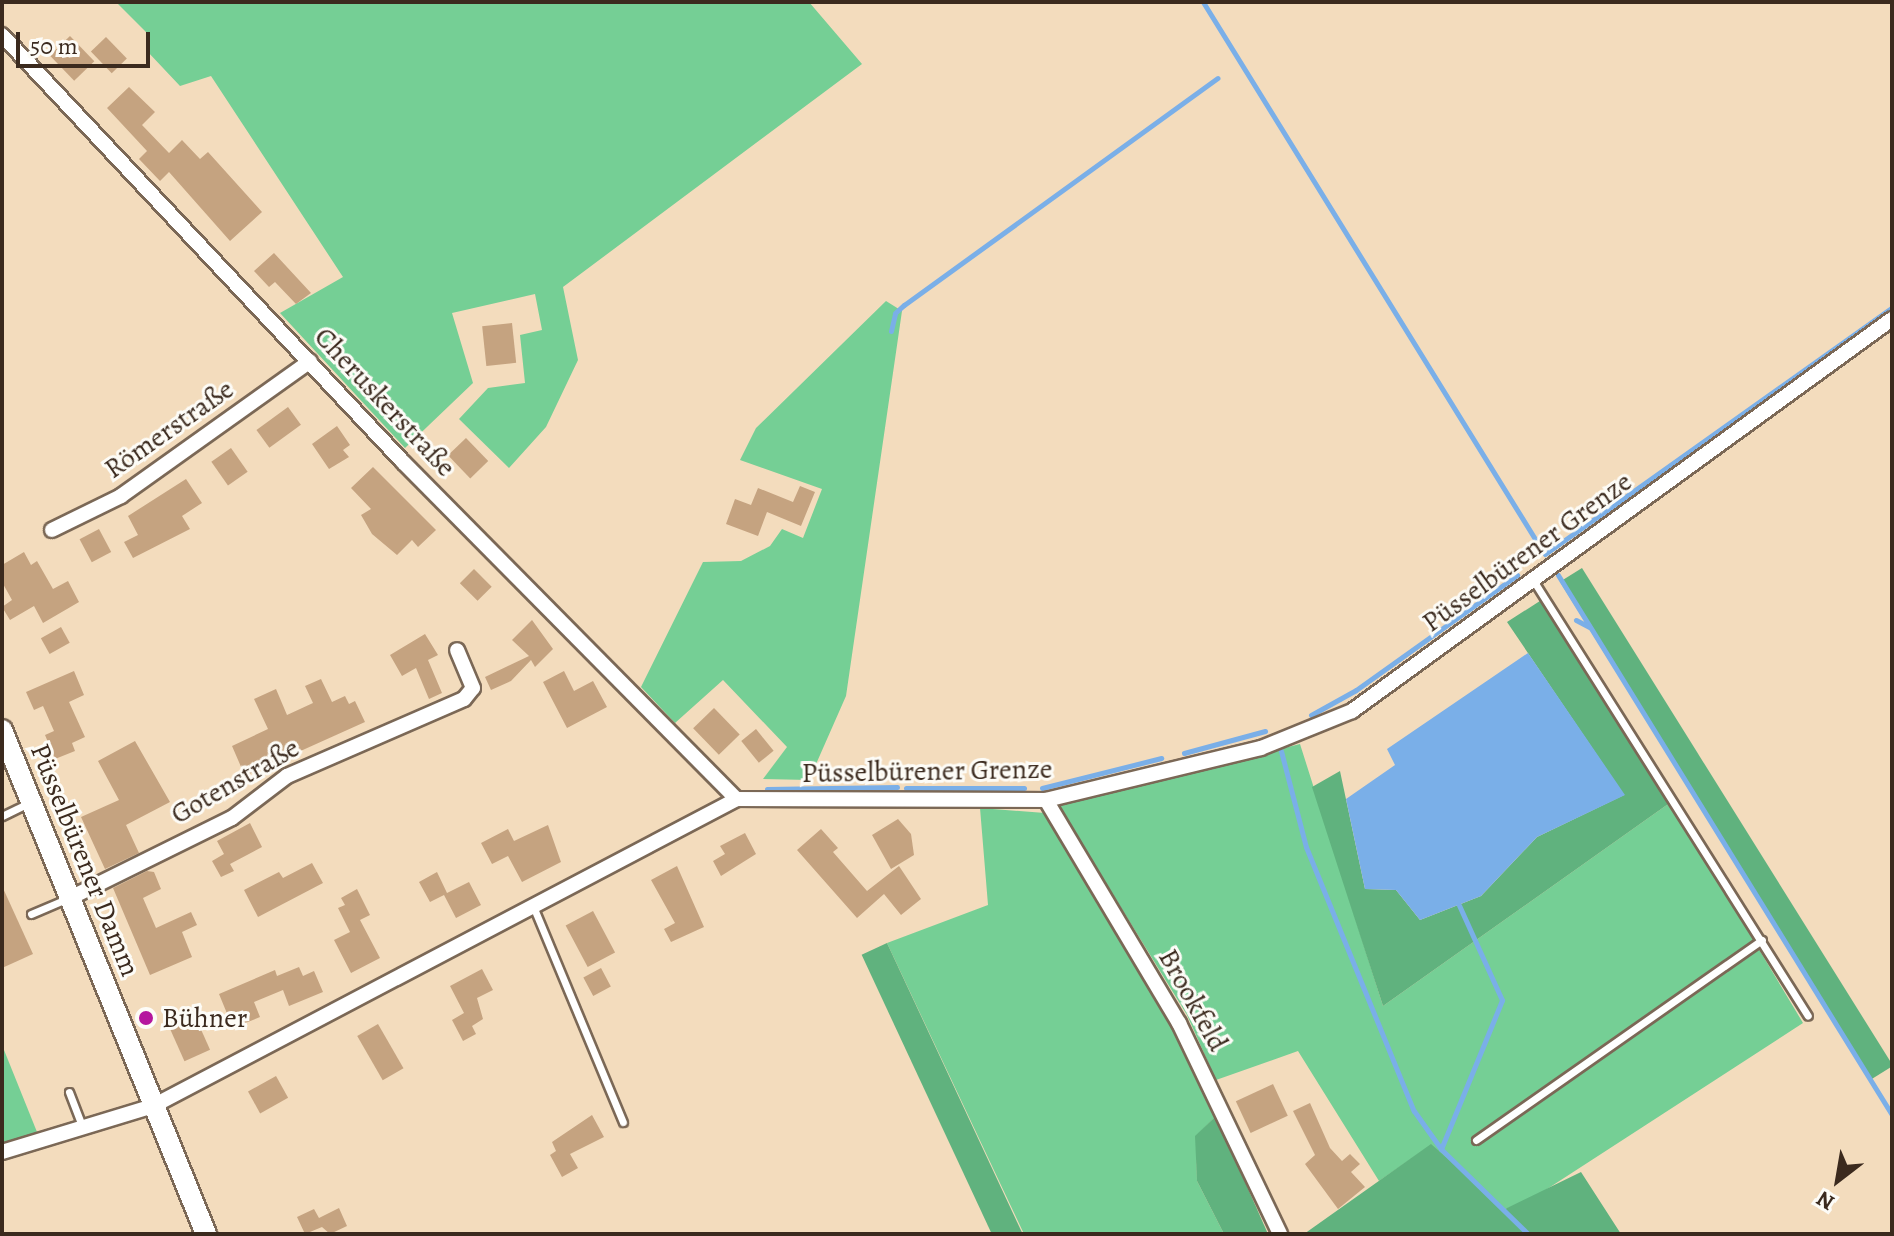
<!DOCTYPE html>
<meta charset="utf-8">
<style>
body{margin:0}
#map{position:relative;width:1894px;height:1236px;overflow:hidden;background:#f3dcbd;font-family:Alegreya,serif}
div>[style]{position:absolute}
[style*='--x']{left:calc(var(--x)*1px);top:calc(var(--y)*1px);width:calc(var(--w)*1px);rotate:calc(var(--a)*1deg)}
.green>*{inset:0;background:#75cf95}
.forest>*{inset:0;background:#60b27e;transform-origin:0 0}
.water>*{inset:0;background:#7aafe8}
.stream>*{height:5px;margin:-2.5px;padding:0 2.5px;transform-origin:2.5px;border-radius:2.5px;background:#7aafe8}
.building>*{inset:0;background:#c5a380;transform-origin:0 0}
.roads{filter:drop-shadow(2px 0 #7b6856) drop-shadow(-2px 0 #7b6856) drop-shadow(0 2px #7b6856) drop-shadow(0 -2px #7b6856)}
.lane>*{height:7px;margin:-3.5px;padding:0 3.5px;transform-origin:3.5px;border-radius:3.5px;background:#fff}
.street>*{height:14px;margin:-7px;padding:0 7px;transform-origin:7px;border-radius:7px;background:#fff}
.secondary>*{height:20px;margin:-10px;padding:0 10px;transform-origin:10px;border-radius:10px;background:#fff}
.dots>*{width:22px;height:22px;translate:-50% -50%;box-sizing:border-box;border:4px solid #fdfcf7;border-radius:50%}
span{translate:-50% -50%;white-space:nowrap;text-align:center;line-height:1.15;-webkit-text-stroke:6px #fdfcf7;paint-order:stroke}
.street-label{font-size:28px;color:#3b2a1e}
.poi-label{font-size:28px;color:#3b2a1e}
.left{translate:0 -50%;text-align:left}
.frame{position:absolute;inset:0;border:4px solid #3b2a1e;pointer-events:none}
.north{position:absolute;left:1798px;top:1140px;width:80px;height:80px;-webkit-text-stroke:6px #fdfcf7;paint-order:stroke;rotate:211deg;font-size:22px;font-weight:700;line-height:32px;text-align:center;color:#3b2a1e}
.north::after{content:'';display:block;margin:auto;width:28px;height:36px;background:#3b2a1e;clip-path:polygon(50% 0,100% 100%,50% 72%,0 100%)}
.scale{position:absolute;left:16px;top:32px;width:134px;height:36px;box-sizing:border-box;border:4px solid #3b2a1e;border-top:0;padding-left:10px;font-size:24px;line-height:28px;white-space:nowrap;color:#3b2a1e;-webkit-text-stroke:6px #fdfcf7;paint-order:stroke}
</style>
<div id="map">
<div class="green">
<i style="clip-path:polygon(116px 2px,809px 2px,862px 64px,563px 287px,578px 360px,546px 427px,509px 468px,459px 419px,488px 388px,525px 383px,520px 335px,542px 330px,535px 294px,452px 313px,473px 383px,405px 448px,280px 313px,343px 277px,211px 76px,180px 86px,147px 51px,150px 36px)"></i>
<i style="clip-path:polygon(886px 301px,902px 311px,846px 696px,809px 780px,763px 779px,787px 747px,723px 680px,675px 723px,641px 687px,703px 562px,741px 561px,770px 546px,782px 529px,803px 538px,822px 489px,740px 460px,756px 428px)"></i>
<i style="clip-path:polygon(1300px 744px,1383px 1006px,1671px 802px,1803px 1023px,1527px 1202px,1505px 1209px,1431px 1145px,1379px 1181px,1298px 1051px,1216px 1080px,1187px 1015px,1058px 805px)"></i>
<i style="clip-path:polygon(980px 808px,1045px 813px,1174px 1026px,1216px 1116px,1196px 1136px,1197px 1181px,1224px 1234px,1024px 1234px,887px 943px,988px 905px)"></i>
<i style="clip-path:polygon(2px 1045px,37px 1132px,2px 1144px)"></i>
</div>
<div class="forest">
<i style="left:1582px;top:568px;width:587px;height:26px;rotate:58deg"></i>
<i style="clip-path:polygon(1543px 599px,1671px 802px,1383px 1006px,1312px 787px,1340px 771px,1365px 889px,1396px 890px,1420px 920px,1481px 896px,1537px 837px,1624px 795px,1507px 622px)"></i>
<i style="left:887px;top:943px;width:322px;height:28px;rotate:65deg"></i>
<i style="clip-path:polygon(1216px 1116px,1268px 1234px,1224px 1234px,1197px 1181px,1195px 1136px)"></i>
<i style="clip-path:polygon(1431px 1144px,1505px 1209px,1581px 1172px,1621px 1234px,1304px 1234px)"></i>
</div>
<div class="water">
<i style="clip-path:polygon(1528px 653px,1625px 795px,1537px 837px,1481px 896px,1420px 920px,1396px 890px,1365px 889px,1346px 799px,1395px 765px,1387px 749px)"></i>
</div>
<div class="stream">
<i style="--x:1203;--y:2;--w:641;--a:58.27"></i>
<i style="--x:891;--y:331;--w:18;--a:-77"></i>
<i style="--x:895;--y:313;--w:12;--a:-42"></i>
<i style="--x:904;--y:305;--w:387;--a:-35.9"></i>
<i style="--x:1545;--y:554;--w:426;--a:-35.4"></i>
<i style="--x:1558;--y:575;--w:635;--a:58.26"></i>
<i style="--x:1576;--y:620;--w:15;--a:28"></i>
<i style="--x:1311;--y:715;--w:51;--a:-29.1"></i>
<i style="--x:1356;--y:690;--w:198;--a:-35.5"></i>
<i style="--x:1281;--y:751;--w:99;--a:75.4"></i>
<i style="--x:1306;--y:847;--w:285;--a:67.8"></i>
<i style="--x:1414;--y:1111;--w:47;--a:54.6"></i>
<i style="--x:1441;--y:1149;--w:122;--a:44.3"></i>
<i style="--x:1184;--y:753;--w:84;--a:-15.2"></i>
<i style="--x:906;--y:788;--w:118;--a:0"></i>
<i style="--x:1042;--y:788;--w:123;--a:-14.1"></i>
<i style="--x:767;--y:789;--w:130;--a:-0.9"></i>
<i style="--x:1441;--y:1149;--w:161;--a:-67.7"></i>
<i style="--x:1502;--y:1000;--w:104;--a:-114.4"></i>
</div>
<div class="building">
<i style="left:70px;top:36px;width:35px;height:28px;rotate:46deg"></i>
<i style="left:106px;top:37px;width:30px;height:21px;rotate:46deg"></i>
<i style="clip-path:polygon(129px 87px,155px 112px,142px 125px,169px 153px,182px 140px,200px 159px,208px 152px,262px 212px,230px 241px,169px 172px,160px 181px,139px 159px,147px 151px,107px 108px)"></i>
<i style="clip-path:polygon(274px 253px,311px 293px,296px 304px,275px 282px,269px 287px,254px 271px)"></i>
<i style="left:512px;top:323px;width:40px;height:30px;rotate:84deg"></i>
<i style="left:288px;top:407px;width:22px;height:39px;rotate:54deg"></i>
<i style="clip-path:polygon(337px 426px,350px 445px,343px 450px,349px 457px,329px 469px,312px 444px)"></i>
<i style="left:466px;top:438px;width:32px;height:25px;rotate:46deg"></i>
<i style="left:231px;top:448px;width:29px;height:24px;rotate:55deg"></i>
<i style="clip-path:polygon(373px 467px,436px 530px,418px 547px,412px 540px,397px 555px,372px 534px,361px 515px,371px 509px,351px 488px)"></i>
<i style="clip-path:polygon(186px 479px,202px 503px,182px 516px,190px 529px,133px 558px,124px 542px,138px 535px,128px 516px)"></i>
<i style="clip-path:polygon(800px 486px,815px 492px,801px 526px,767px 512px,758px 536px,726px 524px,735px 499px,751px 505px,758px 488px,793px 502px)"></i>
<i style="left:99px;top:529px;width:26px;height:22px;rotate:62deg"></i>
<i style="clip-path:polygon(24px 552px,31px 565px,37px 561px,53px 589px,68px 581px,79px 602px,43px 623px,34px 606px,10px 620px,2px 607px,12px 600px,2px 582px,2px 565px)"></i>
<i style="left:474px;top:569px;width:25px;height:20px;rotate:45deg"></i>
<i style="clip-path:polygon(532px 620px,553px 649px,535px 667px,531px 660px,511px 681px,491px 690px,485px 677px,529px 656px,512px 640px)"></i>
<i style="left:61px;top:627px;width:18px;height:23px;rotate:61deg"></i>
<i style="clip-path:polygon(425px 634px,438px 655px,428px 660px,442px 693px,429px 699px,416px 668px,402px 676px,390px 655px)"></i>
<i style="clip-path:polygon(74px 671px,84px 695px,69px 702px,85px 737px,72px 743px,75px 751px,55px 759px,45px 735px,54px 731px,43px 706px,34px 710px,26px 692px)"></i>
<i style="clip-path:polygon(564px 671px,574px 691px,593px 681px,607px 707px,567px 728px,543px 682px)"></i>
<i style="clip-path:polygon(321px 679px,332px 702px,345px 696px,349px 704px,355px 701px,365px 722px,245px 776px,232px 746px,268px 729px,254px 699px,276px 689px,287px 715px,313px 703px,305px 686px)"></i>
<i style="left:714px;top:708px;width:37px;height:29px;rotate:46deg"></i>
<i style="left:756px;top:729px;width:28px;height:19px;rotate:51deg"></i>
<i style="clip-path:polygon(135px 741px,170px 802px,126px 825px,139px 853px,105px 869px,81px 817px,119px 800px,98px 761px)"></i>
<i style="clip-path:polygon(898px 819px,911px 834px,914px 855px,891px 869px,872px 835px)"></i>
<i style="clip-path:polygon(250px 823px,262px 847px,230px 864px,234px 871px,221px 877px,212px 861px,224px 854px,217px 841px)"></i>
<i style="clip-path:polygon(548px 825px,561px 862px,522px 882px,508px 856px,492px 864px,481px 843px,508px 829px,514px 841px)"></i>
<i style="clip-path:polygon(821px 829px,838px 848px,833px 852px,867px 891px,899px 866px,921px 899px,901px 915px,884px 894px,857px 918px,797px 850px)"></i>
<i style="clip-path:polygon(745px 833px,756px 854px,721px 876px,713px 861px,725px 854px,720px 846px)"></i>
<i style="clip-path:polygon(312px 863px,323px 883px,258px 917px,244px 890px,279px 872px,283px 878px)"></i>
<i style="clip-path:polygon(677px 866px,704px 927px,671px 942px,664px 929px,675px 923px,651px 880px)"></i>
<i style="clip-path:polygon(147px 871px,154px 872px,161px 889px,143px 898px,156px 928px,191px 912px,197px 925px,182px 932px,192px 957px,150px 975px,113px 888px)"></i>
<i style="clip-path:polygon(437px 872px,447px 893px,469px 882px,481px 905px,456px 918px,444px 895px,430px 902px,419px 882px)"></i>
<i style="clip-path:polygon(2px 886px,33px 954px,2px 968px)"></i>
<i style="clip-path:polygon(357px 889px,370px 915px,360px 920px,380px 958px,351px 973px,334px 940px,350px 932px,338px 908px,345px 905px,341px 898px)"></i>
<i style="left:593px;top:911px;width:47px;height:31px;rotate:62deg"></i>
<i style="clip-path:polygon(299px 967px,303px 976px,314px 971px,323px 992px,289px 1006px,283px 990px,254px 1002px,260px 1017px,233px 1028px,219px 994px,275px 970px,277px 976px)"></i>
<i style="left:601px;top:968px;width:21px;height:20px;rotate:62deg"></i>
<i style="clip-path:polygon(482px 969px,493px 990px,477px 998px,483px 1019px,472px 1026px,476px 1034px,463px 1041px,452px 1020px,464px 1013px,450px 986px)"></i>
<i style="left:195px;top:1016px;width:37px;height:28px;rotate:66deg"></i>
<i style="left:378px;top:1024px;width:51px;height:24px;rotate:60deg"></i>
<i style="left:276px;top:1076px;width:25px;height:32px;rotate:61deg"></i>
<i style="left:1273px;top:1084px;width:35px;height:41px;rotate:65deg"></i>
<i style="clip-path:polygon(1310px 1103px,1330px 1148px,1342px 1161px,1350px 1154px,1360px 1164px,1351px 1172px,1365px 1187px,1338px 1209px,1305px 1164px,1315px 1155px,1293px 1111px)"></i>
<i style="clip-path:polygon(592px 1115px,604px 1137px,570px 1154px,578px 1168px,562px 1177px,550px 1155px,556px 1151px,552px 1142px)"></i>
<i style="clip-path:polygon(339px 1208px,347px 1226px,330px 1234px,322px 1227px,305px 1234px,297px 1217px,314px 1209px,319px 1218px)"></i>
</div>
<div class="roads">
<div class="lane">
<i style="--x:1533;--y:580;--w:515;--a:57.76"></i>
<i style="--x:2;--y:816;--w:30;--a:-26"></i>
<i style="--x:533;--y:906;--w:234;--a:67.4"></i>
<i style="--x:31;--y:914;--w:38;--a:-23"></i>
<i style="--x:69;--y:1092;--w:36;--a:69"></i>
<i style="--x:1476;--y:1140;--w:349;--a:-35"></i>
</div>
<div class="street">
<i style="--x:2;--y:35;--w:586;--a:46.8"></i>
<i style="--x:403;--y:462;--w:474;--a:45.3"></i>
<i style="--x:52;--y:530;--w:77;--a:-26.2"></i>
<i style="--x:121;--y:496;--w:232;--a:-35.5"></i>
<i style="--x:1046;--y:800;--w:260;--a:59.2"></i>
<i style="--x:1179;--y:1023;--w:234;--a:64.4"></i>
<i style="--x:72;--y:897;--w:178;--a:-26.3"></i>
<i style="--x:232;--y:818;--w:69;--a:-37.4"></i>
<i style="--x:287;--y:776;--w:193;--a:-23.5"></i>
<i style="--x:464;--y:699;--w:14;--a:-51"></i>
<i style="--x:473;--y:688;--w:41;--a:-112.8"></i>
<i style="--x:2;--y:1152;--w:158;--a:-16.9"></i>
<i style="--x:153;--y:1106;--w:660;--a:-27.73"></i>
<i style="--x:737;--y:799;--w:309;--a:0.2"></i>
<i style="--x:1046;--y:800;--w:221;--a:-13.6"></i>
<i style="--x:1261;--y:748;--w:98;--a:-22.1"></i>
<i style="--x:1352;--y:711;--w:667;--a:-35.98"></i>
</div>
<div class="secondary">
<i style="--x:2;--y:730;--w:544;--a:67.96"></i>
</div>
</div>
<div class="dots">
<i style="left:146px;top:1018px;background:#b5179e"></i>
</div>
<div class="street-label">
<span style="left:385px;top:402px;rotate:47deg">Cheruskerstraße</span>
<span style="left:169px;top:429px;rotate:-35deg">Römerstraße</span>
<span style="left:1527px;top:552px;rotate:-36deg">Püsselbürener Grenze</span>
<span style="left:927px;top:771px;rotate:-1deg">Püsselbürener Grenze</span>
<span style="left:235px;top:781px;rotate:-30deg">Gotenstraße</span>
<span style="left:85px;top:860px;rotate:68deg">Püsselbürener Damm</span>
<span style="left:1193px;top:1000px;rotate:61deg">Brookfeld</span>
</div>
<div class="poi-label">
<span class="left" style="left:162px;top:1018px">Bühner</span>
</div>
<div class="frame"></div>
<div class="north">N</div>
<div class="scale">50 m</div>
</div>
